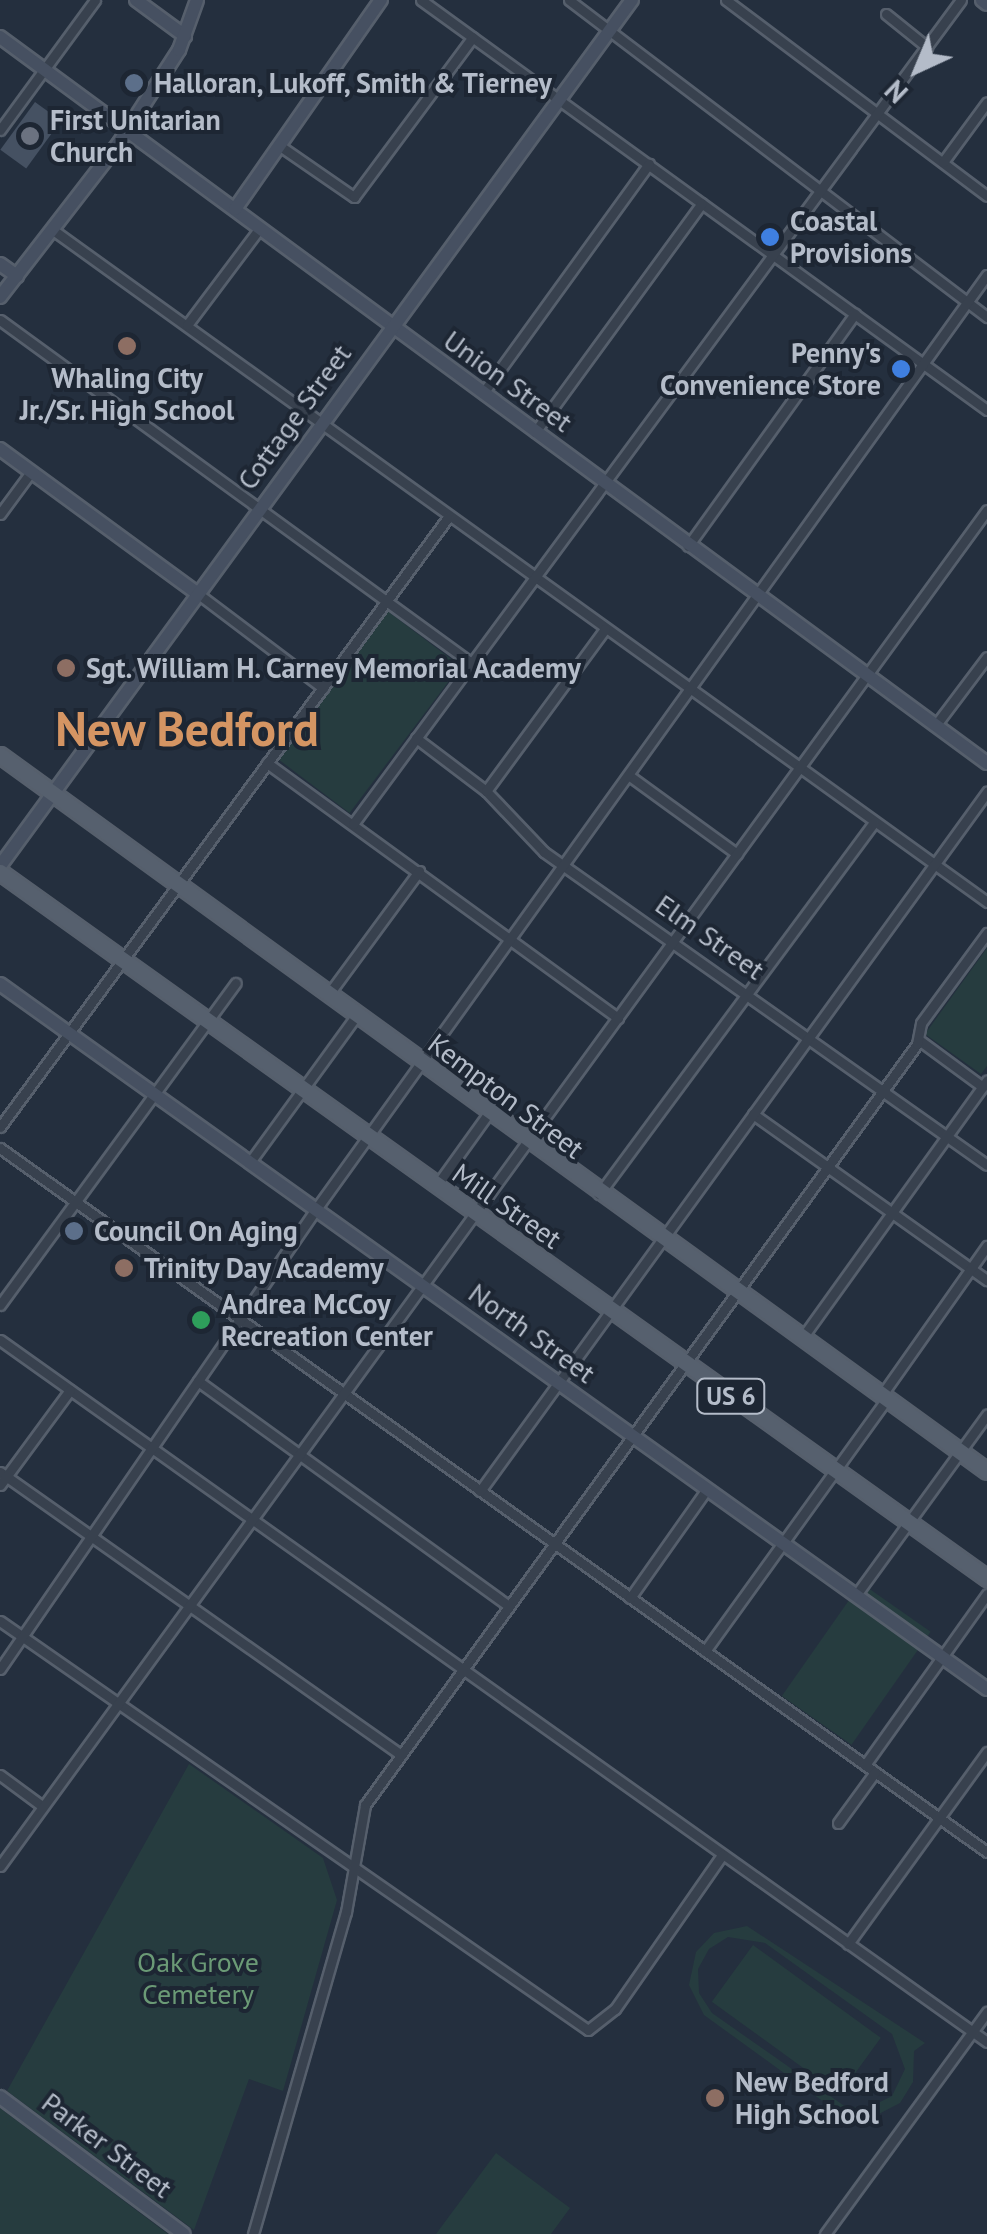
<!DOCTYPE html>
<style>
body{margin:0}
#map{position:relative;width:987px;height:2234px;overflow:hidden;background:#242f3e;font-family:"PT Sans",sans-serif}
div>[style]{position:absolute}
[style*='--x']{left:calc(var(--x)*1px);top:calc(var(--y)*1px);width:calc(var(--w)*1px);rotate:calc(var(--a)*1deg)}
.green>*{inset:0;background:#263c3f;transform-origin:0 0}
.building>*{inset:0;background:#455162;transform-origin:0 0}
.roads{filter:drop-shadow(2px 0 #565f6c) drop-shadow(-2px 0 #565f6c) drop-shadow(0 2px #565f6c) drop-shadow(0 -2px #565f6c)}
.street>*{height:9px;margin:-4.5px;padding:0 4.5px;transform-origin:4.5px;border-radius:4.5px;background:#38414e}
.secondary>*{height:12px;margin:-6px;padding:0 6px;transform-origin:6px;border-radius:6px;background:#465061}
.primary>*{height:15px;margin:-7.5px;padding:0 7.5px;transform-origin:7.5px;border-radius:7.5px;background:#56606e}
.dots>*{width:28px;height:28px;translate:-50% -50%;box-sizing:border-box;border:5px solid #1d2633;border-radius:50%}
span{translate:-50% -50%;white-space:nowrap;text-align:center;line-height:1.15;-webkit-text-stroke:8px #1d2633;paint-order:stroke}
.shield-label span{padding:2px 8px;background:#1d2633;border:2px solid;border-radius:8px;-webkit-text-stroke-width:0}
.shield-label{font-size:25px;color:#b4bcc9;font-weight:700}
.poi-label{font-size:28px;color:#b4bcc9;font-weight:700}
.left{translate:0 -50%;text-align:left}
.right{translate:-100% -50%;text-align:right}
.street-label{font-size:28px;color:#b4bcc9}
.park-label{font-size:28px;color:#6b9a76}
.town-label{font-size:48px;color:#d59563;font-weight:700}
.north{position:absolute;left:867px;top:20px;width:100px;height:100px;-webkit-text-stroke:8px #1d2633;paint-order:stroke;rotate:224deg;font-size:28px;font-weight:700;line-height:40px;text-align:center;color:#b4bcc9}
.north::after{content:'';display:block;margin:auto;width:35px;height:45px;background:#b4bcc9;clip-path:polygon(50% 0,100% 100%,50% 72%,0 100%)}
</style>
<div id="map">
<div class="green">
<i style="left:386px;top:610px;width:93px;height:184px;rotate:37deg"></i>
<i style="clip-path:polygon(987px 948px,987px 1066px,981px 1074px,925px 1034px)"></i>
<i style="left:861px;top:1583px;width:85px;height:138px;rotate:35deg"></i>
<i style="clip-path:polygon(189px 1764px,323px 1858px,337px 1900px,283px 2091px,249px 2079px,194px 2230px,7px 2091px)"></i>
<i style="clip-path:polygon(evenodd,747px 1926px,925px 2043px,914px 2051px,913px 2082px,900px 2103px,871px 2118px,839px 2113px,704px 2015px,689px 1985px,696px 1952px,714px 1933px,747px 1926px,728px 1937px,765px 1943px,892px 2034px,905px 2069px,892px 2096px,866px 2109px,843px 2105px,712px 2013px,699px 1993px,698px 1969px,709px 1949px,728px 1937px)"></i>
<i style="left:753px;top:1945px;width:158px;height:70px;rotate:36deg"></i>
<i style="clip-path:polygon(0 2108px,168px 2234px,0 2234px)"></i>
<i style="clip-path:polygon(496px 2153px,570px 2208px,551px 2234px,436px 2234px)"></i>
</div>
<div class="building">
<i style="left:35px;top:102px;width:32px;height:59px;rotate:36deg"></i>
</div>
<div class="roads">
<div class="street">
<i style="--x:421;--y:0;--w:699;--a:35.92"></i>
<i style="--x:569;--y:0;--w:525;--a:37.18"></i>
<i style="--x:726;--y:0;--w:326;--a:36.9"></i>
<i style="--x:886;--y:14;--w:53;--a:38.8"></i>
<i style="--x:0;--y:130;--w:161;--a:-53.8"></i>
<i style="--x:280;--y:146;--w:90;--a:34.6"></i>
<i style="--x:354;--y:197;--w:199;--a:-53.4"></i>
<i style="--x:943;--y:162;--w:74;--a:-53.7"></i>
<i style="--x:53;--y:230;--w:1151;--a:35.73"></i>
<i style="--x:0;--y:320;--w:581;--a:36.04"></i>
<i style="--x:187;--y:325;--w:120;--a:-53.1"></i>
<i style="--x:483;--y:393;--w:283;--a:-54.1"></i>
<i style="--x:535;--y:432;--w:283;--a:-53.9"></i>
<i style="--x:0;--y:514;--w:52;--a:-53.6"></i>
<i style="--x:688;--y:546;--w:286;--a:-54.3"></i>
<i style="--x:197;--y:593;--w:158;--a:37"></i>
<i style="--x:935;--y:726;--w:86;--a:-53"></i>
<i style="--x:416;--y:738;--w:88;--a:37.1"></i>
<i style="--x:486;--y:791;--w:84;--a:46.4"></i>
<i style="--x:544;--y:852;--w:542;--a:35.24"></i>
<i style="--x:267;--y:763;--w:434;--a:36"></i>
<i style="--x:631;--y:777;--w:131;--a:36"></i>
<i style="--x:486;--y:791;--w:201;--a:-53.7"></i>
<i style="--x:353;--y:824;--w:1024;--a:-53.58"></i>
<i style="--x:328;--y:995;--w:154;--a:-53.7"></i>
<i style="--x:919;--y:1040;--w:79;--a:36.3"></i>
<i style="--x:753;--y:1114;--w:287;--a:35.4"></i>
<i style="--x:0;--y:1127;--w:758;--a:-53.69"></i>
<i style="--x:0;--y:1148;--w:1212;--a:35.5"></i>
<i style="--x:250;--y:1162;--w:180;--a:-54"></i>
<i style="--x:437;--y:1185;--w:87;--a:-54.3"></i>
<i style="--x:599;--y:1194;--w:462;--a:-53.5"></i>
<i style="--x:0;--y:1305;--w:399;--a:-53.8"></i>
<i style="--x:802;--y:1338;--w:317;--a:-54.3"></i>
<i style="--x:0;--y:1340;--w:1211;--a:35.42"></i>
<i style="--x:198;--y:1381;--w:382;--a:35.9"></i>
<i style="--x:881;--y:1396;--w:184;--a:-54.8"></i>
<i style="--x:0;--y:1472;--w:491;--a:35.2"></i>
<i style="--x:0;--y:1485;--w:118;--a:-53.6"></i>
<i style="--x:480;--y:1491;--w:864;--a:-54.05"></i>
<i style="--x:856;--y:1595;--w:223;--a:-54"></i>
<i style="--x:630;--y:1598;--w:133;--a:-54.8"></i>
<i style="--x:0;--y:1621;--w:716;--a:34.82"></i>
<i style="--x:588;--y:2030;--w:34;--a:-38"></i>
<i style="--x:615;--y:2009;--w:188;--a:-55.2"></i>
<i style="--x:705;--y:1651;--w:309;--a:-54.2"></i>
<i style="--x:0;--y:1669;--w:558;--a:-55.51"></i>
<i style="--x:316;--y:1209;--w:1150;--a:-54.31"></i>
<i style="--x:865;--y:1765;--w:210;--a:-54.5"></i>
<i style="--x:0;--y:1775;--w:52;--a:36.4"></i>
<i style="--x:838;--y:1823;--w:63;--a:-54"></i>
<i style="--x:0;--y:1866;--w:1677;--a:-53.95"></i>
<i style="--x:848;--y:1944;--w:237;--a:-54.1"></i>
<i style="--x:253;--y:2234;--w:335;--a:-73.9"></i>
<i style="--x:346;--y:1912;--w:109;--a:-79.9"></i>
<i style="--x:365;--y:1805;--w:940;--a:-54.04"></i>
<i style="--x:917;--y:1044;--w:21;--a:-79"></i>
<i style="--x:921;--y:1023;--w:112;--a:-53.7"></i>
<i style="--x:825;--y:2234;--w:275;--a:-53.9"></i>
</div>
<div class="secondary">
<i style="--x:136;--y:0;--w:61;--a:36.3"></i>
<i style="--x:982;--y:0;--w:6;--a:39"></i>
<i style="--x:0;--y:37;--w:1225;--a:36.34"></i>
<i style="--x:235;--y:209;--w:255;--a:-55.1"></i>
<i style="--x:0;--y:264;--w:21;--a:35"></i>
<i style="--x:0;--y:297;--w:195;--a:-52.3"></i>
<i style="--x:119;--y:143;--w:111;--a:-57.2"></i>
<i style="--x:179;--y:50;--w:53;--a:-70.2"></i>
<i style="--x:0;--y:449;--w:244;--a:36.2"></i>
<i style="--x:0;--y:866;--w:1072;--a:-53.88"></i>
<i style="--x:0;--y:984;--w:1213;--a:35.54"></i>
<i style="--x:0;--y:2097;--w:229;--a:36.7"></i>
</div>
<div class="primary">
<i style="--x:0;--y:755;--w:1219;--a:35.96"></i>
<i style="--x:0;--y:872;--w:1214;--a:35.58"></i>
</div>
</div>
<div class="dots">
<i style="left:134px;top:83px;background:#5c6f8a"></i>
<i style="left:30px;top:136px;background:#6b7280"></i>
<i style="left:770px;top:237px;background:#3f7fe0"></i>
<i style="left:127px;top:346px;background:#8d6e63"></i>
<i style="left:901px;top:369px;background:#3f7fe0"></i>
<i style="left:66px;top:668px;background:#8d6e63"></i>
<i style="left:74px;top:1231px;background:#5c6f8a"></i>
<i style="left:124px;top:1268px;background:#8d6e63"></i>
<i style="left:201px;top:1320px;background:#2e9e5b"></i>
<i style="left:715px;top:2098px;background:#8d6e63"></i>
</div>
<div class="shield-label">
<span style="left:731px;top:1396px">US 6</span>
</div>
<div class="poi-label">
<span class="left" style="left:154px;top:83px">Halloran, Lukoff, Smith &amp; Tierney</span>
<span class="left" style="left:50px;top:136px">First Unitarian<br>Church</span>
<span class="left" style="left:790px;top:237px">Coastal<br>Provisions</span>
<span class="right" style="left:881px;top:369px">Penny's<br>Convenience Store</span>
<span style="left:127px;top:394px">Whaling City<br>Jr./Sr. High School</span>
<span class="left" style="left:86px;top:668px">Sgt. William H. Carney Memorial Academy</span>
<span class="left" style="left:94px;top:1231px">Council On Aging</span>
<span class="left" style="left:144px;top:1268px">Trinity Day Academy</span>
<span class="left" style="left:221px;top:1320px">Andrea McCoy<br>Recreation Center</span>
<span class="left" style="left:735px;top:2098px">New Bedford<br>High School</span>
</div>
<div class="street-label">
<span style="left:508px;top:381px;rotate:36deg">Union Street</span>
<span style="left:294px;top:417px;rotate:-54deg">Cottage Street</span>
<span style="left:710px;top:937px;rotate:35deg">Elm Street</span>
<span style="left:506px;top:1096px;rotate:37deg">Kempton Street</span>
<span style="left:507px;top:1206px;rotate:35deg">Mill Street</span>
<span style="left:532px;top:1333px;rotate:36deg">North Street</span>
<span style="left:107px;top:2145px;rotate:37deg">Parker Street</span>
</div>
<div class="park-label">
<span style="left:198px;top:1978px">Oak Grove<br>Cemetery</span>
</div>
<div class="town-label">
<span style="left:187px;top:729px">New Bedford</span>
</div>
<div class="north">N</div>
</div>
